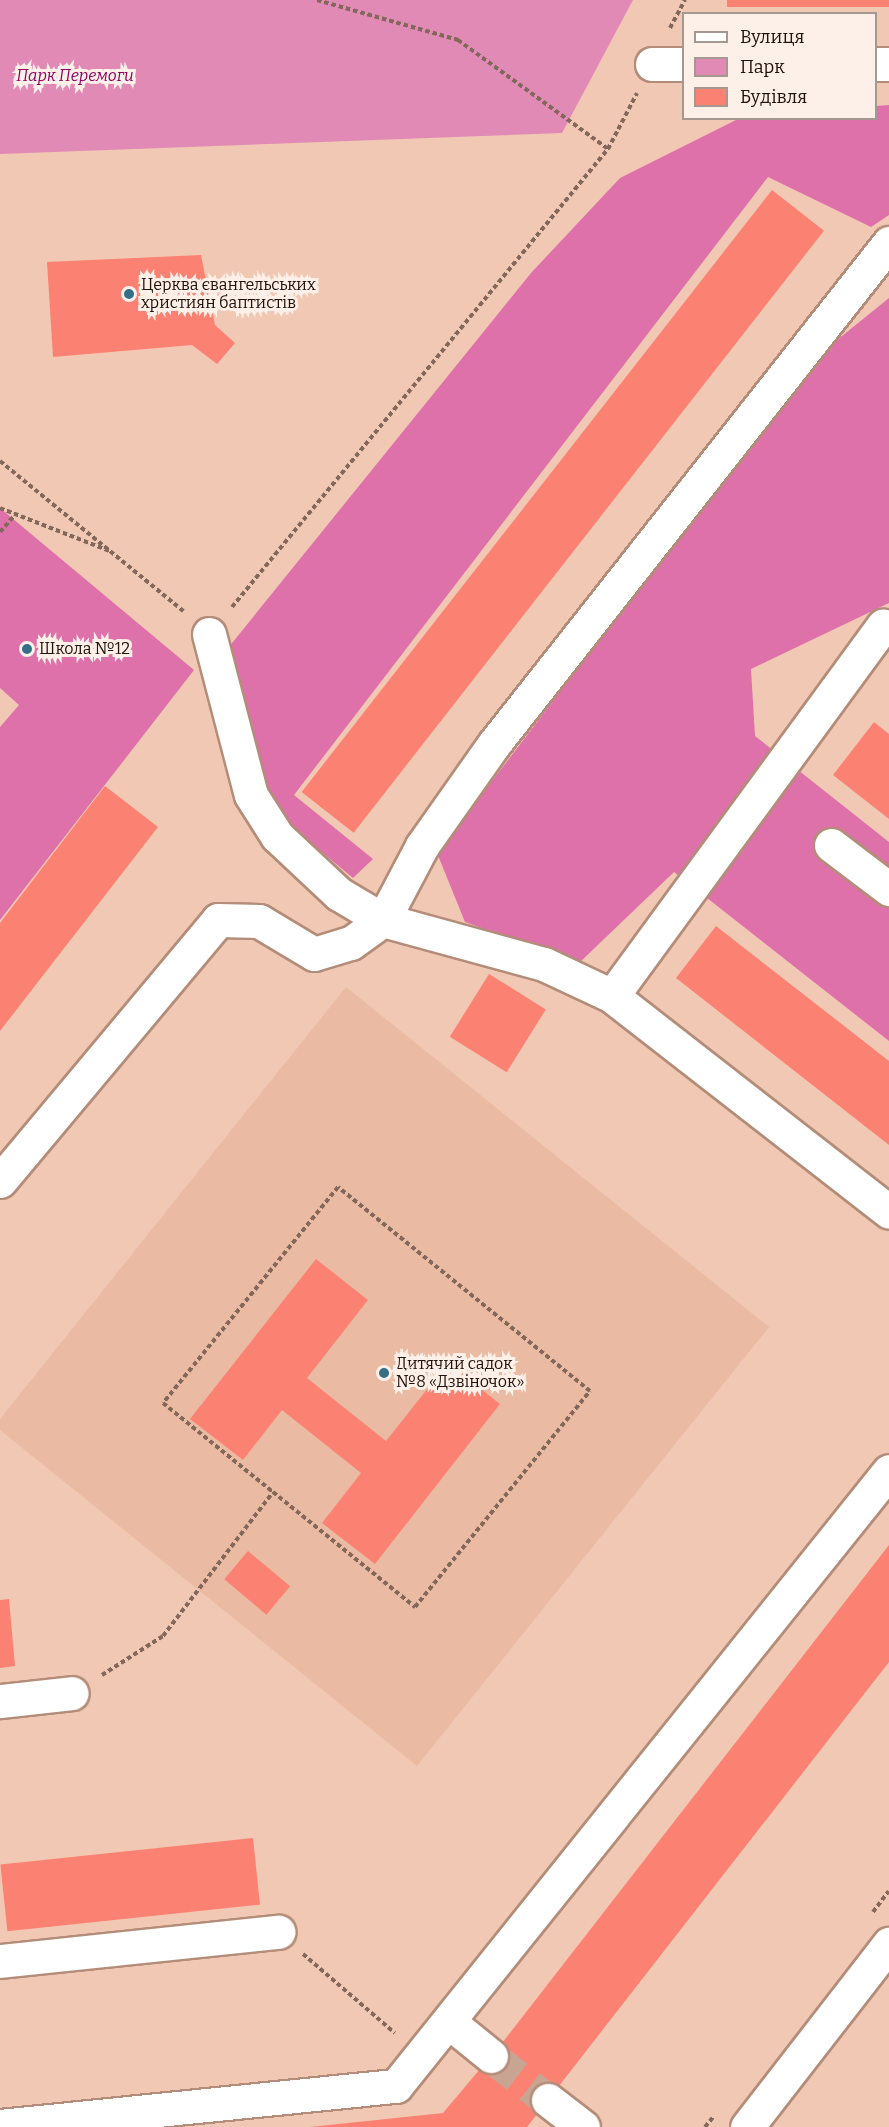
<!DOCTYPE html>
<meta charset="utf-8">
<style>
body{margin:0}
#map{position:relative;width:889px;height:2127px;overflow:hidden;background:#f1c8b3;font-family:Bitter,serif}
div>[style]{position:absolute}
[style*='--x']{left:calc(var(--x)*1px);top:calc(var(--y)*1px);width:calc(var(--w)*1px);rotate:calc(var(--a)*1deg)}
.built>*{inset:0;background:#eabba2}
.green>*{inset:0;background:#e18ab6}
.forest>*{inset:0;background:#de71aa}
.building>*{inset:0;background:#fb8272;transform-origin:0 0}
.minor-tunnel>*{height:33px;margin-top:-16.5px;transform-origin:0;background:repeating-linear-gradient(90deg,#c8a492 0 33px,transparent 0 49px)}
.path>*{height:4px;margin-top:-2px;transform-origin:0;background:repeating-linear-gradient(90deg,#82675a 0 4.5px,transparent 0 7.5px)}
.roads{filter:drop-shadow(2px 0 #b38d79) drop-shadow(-2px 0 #b38d79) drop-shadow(0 2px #b38d79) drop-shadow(0 -2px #b38d79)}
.minor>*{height:33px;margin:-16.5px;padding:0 16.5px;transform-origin:16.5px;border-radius:16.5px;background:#fff}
.dots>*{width:16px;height:16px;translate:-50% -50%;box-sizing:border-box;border:3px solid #fdf0e9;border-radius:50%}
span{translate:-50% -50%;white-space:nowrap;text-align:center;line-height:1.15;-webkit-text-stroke:6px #fdf0e9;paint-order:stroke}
.park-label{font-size:16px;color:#8f005f;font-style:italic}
.poi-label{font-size:16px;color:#22140d}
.left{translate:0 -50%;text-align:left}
.legend{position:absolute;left:682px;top:12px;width:195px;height:108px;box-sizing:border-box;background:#fdf0e9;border:2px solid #a59891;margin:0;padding:8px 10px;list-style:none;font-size:18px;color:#22140d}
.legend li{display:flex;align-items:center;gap:12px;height:30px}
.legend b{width:30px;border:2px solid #a59891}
</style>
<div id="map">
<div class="built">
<i style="clip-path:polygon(346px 987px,769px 1327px,417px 1766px,0 1430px,0 1419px)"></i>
</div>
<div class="green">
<i style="clip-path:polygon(0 0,633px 0,562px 133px,0 154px)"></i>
</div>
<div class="forest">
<i style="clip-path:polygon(889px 105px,889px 215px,871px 227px,768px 177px,294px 795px,373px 859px,353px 878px,287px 823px,264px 784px,224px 653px,531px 273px,620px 178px,738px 119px,876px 118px,876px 106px)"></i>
<i style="clip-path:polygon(889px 298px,889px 603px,751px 669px,755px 736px,889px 842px,889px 1041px,674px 872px,579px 963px,465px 922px,437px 853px,816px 357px)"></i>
<i style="clip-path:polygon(0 508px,194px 670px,0 920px,0 727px,19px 705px,0 688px)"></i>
</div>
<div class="building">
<i style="left:727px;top:0;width:162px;height:7px"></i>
<i style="left:772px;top:190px;width:66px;height:764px;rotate:38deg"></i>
<i style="clip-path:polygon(201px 255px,215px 325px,235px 343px,217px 364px,192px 345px,53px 357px,47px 262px)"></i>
<i style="clip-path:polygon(874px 722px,889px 734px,889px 819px,833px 775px)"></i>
<i style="clip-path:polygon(105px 786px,158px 827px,0 1031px,0 923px)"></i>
<i style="clip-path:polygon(716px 926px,889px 1061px,889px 1145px,676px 978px)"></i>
<i style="left:489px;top:974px;width:67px;height:74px;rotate:32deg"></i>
<i style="clip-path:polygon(316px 1259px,368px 1300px,307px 1378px,386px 1441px,448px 1363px,500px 1404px,375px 1564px,322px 1523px,361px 1473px,282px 1410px,243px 1460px,190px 1419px)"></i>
<i style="clip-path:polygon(889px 1545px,889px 1662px,527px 2127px,310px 2127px,443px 2113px,506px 2038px)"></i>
<i style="left:248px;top:1551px;width:55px;height:37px;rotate:40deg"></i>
<i style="clip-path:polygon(9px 1599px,15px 1666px,0 1668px,0 1600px)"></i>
<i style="left:253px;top:1838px;width:67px;height:254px;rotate:84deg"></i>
</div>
<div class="minor-tunnel">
<i style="--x:491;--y:2056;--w:72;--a:37.7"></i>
</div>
<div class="path">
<i style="--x:317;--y:0;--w:147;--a:15.8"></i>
<i style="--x:458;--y:40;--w:185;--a:36"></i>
<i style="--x:670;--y:28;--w:32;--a:-62"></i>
<i style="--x:0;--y:461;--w:237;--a:39.3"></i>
<i style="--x:0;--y:508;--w:118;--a:21.4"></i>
<i style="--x:0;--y:532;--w:23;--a:-49"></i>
<i style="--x:232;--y:607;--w:593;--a:-50.62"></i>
<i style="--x:608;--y:149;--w:63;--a:-62.6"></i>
<i style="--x:102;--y:1675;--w:72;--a:-32.6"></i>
<i style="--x:163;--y:1636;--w:181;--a:-52.6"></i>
<i style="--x:273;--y:1492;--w:183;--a:39"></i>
<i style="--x:415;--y:1607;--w:278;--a:-51"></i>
<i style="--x:590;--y:1391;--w:324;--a:-141"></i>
<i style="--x:338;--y:1187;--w:278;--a:129"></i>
<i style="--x:163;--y:1403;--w:141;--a:39"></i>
<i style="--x:873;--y:1912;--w:26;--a:-53"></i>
<i style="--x:303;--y:1954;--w:121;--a:40.7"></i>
<i style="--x:705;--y:2127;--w:13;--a:-51"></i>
</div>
<div class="roads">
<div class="minor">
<i style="--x:652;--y:64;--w:32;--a:0"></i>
<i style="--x:876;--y:64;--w:13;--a:0"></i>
<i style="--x:209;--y:634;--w:166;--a:75.4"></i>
<i style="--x:251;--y:795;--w:49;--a:57.6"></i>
<i style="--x:277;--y:836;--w:85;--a:43.1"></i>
<i style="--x:339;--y:894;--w:51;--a:30.6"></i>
<i style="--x:383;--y:920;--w:167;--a:15.3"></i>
<i style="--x:544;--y:964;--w:75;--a:25.2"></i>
<i style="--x:612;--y:996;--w:351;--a:37.9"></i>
<i style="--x:831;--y:845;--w:73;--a:37.2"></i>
<i style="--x:612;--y:996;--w:459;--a:-53.8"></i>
<i style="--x:0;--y:1181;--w:340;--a:-50.1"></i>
<i style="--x:218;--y:920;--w:41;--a:1.4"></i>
<i style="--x:259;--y:921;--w:64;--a:31"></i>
<i style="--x:314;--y:954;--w:39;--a:-17"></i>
<i style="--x:351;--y:943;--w:39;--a:-36"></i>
<i style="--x:383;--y:920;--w:84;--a:-62.2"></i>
<i style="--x:422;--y:846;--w:125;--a:-54.8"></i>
<i style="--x:494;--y:744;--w:638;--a:-51.75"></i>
<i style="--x:0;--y:1701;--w:72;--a:-6.3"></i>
<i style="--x:0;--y:1961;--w:280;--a:-6"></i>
<i style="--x:449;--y:2022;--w:54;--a:39"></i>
<i style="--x:548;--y:2100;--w:44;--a:37.6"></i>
<i style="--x:0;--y:2126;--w:398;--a:-5.8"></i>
<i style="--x:396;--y:2086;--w:788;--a:-51.28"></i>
<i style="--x:747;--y:2127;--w:232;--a:-52.2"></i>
</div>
</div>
<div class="dots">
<i style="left:129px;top:294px;background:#346e87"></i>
<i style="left:27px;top:649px;background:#346e87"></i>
<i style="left:384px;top:1373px;background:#346e87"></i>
</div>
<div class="park-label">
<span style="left:75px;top:76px">Парк Перемоги</span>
</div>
<div class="poi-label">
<span class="left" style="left:141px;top:294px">Церква євангельських<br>християн баптистів</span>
<span class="left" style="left:39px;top:649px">Школа №12</span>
<span class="left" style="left:396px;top:1373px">Дитячий садок<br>№8 «Дзвіночок»</span>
</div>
<ul class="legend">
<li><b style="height:8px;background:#fff"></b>Вулиця</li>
<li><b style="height:16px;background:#e18ab6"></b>Парк</li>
<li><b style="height:16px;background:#fb8272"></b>Будівля</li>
</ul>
</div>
